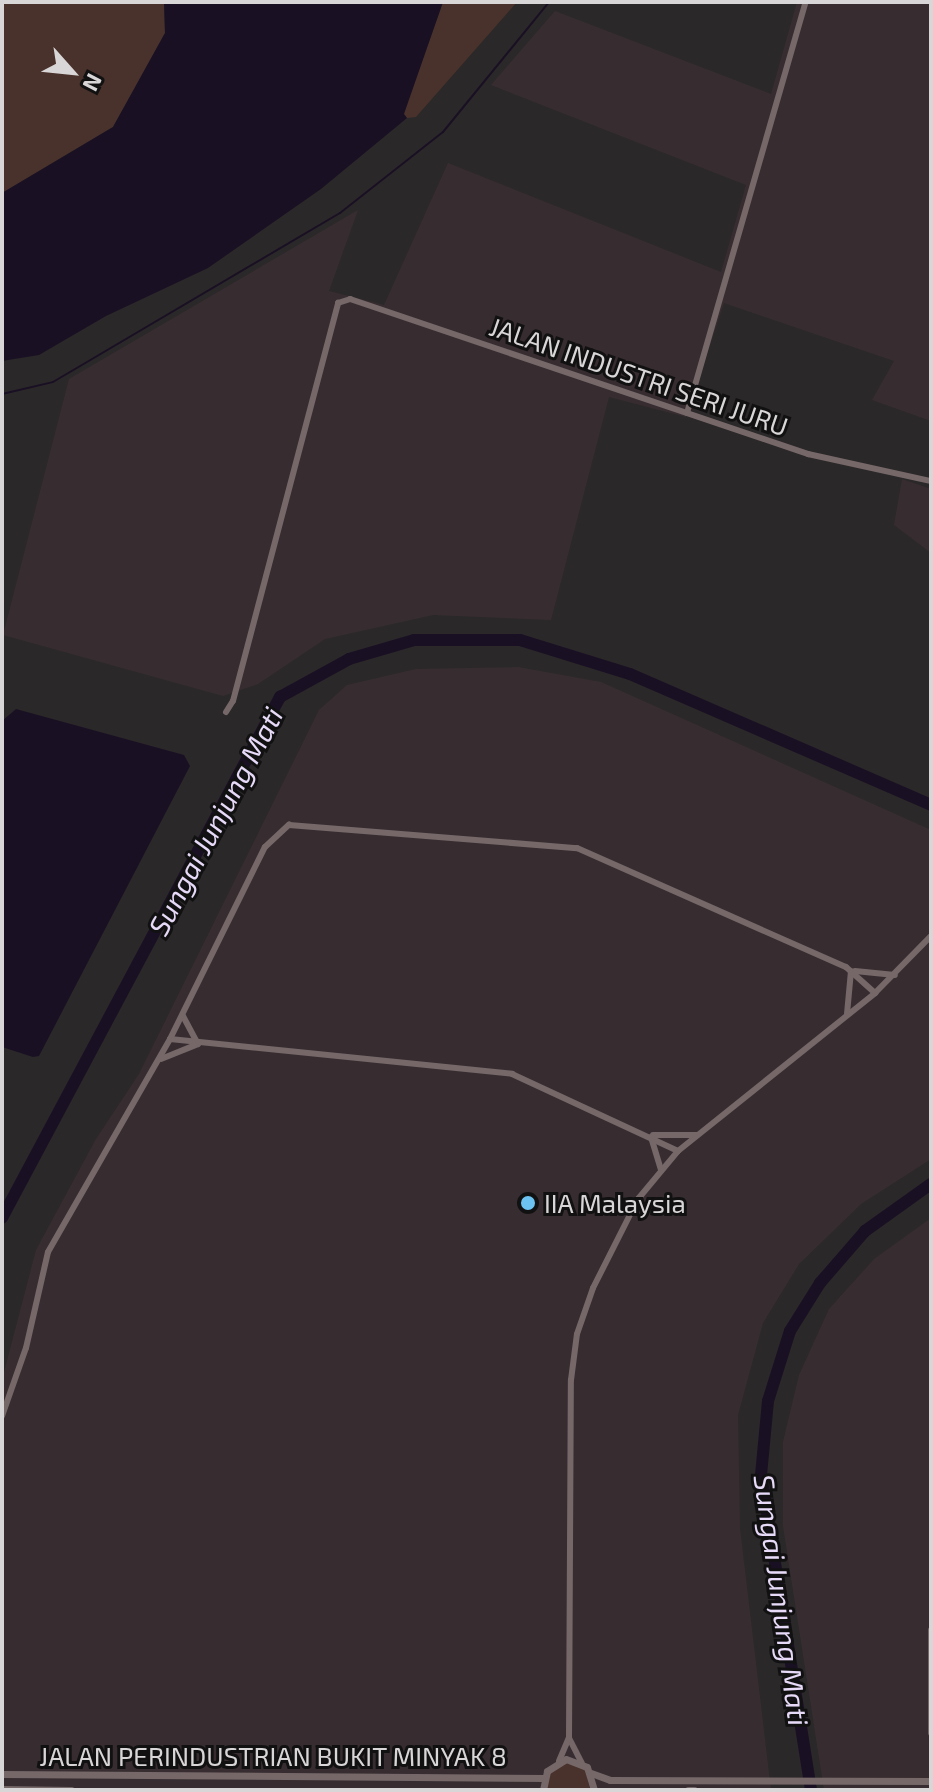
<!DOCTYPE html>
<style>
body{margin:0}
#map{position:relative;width:933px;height:1792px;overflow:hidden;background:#2b2829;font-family:"Exo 2",sans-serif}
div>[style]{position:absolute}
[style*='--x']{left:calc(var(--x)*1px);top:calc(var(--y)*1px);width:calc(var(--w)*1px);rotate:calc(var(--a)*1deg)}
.built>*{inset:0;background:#372d31}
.green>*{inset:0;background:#49322b}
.water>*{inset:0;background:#1a1024}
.stream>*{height:2px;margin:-1px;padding:0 1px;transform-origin:1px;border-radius:1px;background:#1a1024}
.river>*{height:12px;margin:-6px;padding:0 6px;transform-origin:6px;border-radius:6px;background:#1a1024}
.minor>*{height:6px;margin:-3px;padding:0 3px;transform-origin:3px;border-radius:3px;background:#766869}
.tertiary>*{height:7px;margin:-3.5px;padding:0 3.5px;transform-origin:3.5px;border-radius:3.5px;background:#766869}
.dots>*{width:22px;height:22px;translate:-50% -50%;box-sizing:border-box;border:4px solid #121112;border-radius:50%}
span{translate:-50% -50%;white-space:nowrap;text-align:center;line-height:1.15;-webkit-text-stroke:6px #121112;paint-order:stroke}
.street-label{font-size:26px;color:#d9d6d7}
.poi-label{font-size:26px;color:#d9d6d7}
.left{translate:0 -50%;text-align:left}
.water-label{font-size:28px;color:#e6daf8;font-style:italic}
.frame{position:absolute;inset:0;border:4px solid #d9d6d7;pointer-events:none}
.north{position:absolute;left:32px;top:32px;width:80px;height:80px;-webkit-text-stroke:6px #121112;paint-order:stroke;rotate:117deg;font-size:22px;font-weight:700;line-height:32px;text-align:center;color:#d9d6d7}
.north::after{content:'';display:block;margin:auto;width:28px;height:36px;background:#d9d6d7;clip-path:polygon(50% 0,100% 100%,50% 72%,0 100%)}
</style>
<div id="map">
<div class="built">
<i style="clip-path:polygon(797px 2px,931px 2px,931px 421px,872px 400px,894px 361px,724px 303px,686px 417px,609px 397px,551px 620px,433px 615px,325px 639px,258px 684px,223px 696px,3px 635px,69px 379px,358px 210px,329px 291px,384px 305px,448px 163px,721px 272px,746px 185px,491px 85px,555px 11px,771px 94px)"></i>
<i style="clip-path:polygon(902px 479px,931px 489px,931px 553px,894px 525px)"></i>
<i style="clip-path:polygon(518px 667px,601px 682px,931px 830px,931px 1159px,861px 1204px,799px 1264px,763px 1323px,738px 1415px,740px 1528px,771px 1790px,2px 1790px,2px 1380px,36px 1250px,96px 1139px,139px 1074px,319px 710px,347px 685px,416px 669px)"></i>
<i style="clip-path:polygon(931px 1218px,931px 1790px,824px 1790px,783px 1526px,783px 1442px,799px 1375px,829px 1309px,874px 1259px)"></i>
</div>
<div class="green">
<i style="clip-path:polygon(2px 2px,164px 2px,165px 33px,113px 127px,2px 193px)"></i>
<i style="clip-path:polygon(443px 2px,517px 2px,416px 117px,407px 118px,403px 114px)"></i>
<i style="clip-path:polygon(564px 1762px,585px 1769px,590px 1790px,546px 1790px,550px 1770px)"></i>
</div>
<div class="water">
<i style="clip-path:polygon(164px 2px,443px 2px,404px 114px,407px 118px,321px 189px,208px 268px,106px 316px,39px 355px,2px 361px,2px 193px,113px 127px,165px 33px)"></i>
<i style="clip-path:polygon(16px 709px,184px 755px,190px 766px,39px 1056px,33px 1057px,2px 1047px,2px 721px)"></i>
</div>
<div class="stream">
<i style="--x:2;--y:394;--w:52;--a:-13.2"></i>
<i style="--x:53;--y:382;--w:333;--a:-30.5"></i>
<i style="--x:340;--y:213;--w:131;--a:-38.2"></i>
<i style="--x:443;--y:132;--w:168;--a:-50.8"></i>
</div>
<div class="river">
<i style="--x:2;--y:1218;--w:591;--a:-61.92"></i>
<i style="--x:280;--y:697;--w:79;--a:-28.8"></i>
<i style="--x:349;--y:659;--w:68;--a:-16.3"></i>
<i style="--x:414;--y:640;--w:106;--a:0"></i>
<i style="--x:520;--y:640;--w:115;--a:17.2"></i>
<i style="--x:630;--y:674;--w:328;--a:23.5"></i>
<i style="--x:811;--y:1790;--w:319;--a:-99"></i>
<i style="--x:761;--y:1475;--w:74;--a:-84.6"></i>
<i style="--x:768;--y:1401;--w:73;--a:-72.6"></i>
<i style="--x:790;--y:1331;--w:57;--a:-58"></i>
<i style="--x:820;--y:1283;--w:69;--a:-49.1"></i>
<i style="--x:865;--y:1231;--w:81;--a:-35.5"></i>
</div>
<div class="minor">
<i style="--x:687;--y:413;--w:428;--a:-73.9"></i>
<i style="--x:226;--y:712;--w:13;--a:-58"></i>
<i style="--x:233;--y:701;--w:412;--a:-75.2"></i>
<i style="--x:338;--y:303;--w:13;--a:-18"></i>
<i style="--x:350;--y:299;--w:484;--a:18.7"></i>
<i style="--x:808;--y:454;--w:126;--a:12.4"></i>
<i style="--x:855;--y:971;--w:40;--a:5.7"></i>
<i style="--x:847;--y:1014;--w:43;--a:-84.7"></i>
<i style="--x:183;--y:1016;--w:32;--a:62"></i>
<i style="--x:170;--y:1039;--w:344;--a:5.8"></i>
<i style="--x:512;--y:1074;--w:183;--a:24.9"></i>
<i style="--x:161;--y:1059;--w:37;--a:-22"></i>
<i style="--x:653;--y:1135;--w:44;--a:0"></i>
<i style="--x:651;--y:1137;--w:34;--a:73"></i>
<i style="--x:2;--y:1416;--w:72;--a:-70.6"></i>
<i style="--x:26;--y:1348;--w:98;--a:-77.1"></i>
<i style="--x:48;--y:1252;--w:245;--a:-60.2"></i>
<i style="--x:170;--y:1039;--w:214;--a:-63.7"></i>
<i style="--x:265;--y:847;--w:33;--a:-43"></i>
<i style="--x:289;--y:825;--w:289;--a:4.6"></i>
<i style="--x:577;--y:848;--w:294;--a:23.9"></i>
<i style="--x:846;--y:967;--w:39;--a:42"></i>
<i style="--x:931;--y:1630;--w:103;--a:90"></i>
<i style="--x:569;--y:1738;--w:28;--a:63"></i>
<i style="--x:559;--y:1761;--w:25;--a:-67"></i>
<i style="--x:569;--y:1738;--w:358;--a:-89.7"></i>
<i style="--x:571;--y:1380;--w:46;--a:-82.6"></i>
<i style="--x:577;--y:1334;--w:49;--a:-70.8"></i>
<i style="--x:593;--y:1288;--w:100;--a:-63.2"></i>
<i style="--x:638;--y:1199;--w:62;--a:-50.2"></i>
<i style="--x:678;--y:1151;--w:253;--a:-38.7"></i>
<i style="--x:875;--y:993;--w:80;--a:-45.5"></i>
</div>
<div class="tertiary">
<i style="--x:591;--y:1773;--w:20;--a:20"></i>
<i style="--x:610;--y:1780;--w:321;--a:0.2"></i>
<i style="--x:2;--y:1774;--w:542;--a:0.42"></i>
<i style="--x:2;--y:1789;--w:69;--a:0.8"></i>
<i style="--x:543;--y:1790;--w:19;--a:-78"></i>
<i style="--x:547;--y:1771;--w:22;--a:-32"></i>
<i style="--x:566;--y:1759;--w:22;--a:21"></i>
<i style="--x:587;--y:1767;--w:24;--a:73"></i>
<i style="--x:688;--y:1790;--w:6;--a:0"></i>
</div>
<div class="dots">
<i style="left:528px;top:1203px;background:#6cc3f2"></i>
</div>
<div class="street-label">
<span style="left:639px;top:376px;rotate:19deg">JALAN INDUSTRI SERI JURU</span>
<span style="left:273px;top:1756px">JALAN PERINDUSTRIAN BUKIT MINYAK 8</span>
</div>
<div class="poi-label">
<span class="left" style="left:544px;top:1203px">IIA Malaysia</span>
</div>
<div class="water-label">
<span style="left:215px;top:821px;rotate:-62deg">Sungai Junjung Mati</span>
<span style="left:782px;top:1600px;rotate:82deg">Sungai Junjung Mati</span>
</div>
<div class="frame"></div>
<div class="north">N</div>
</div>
